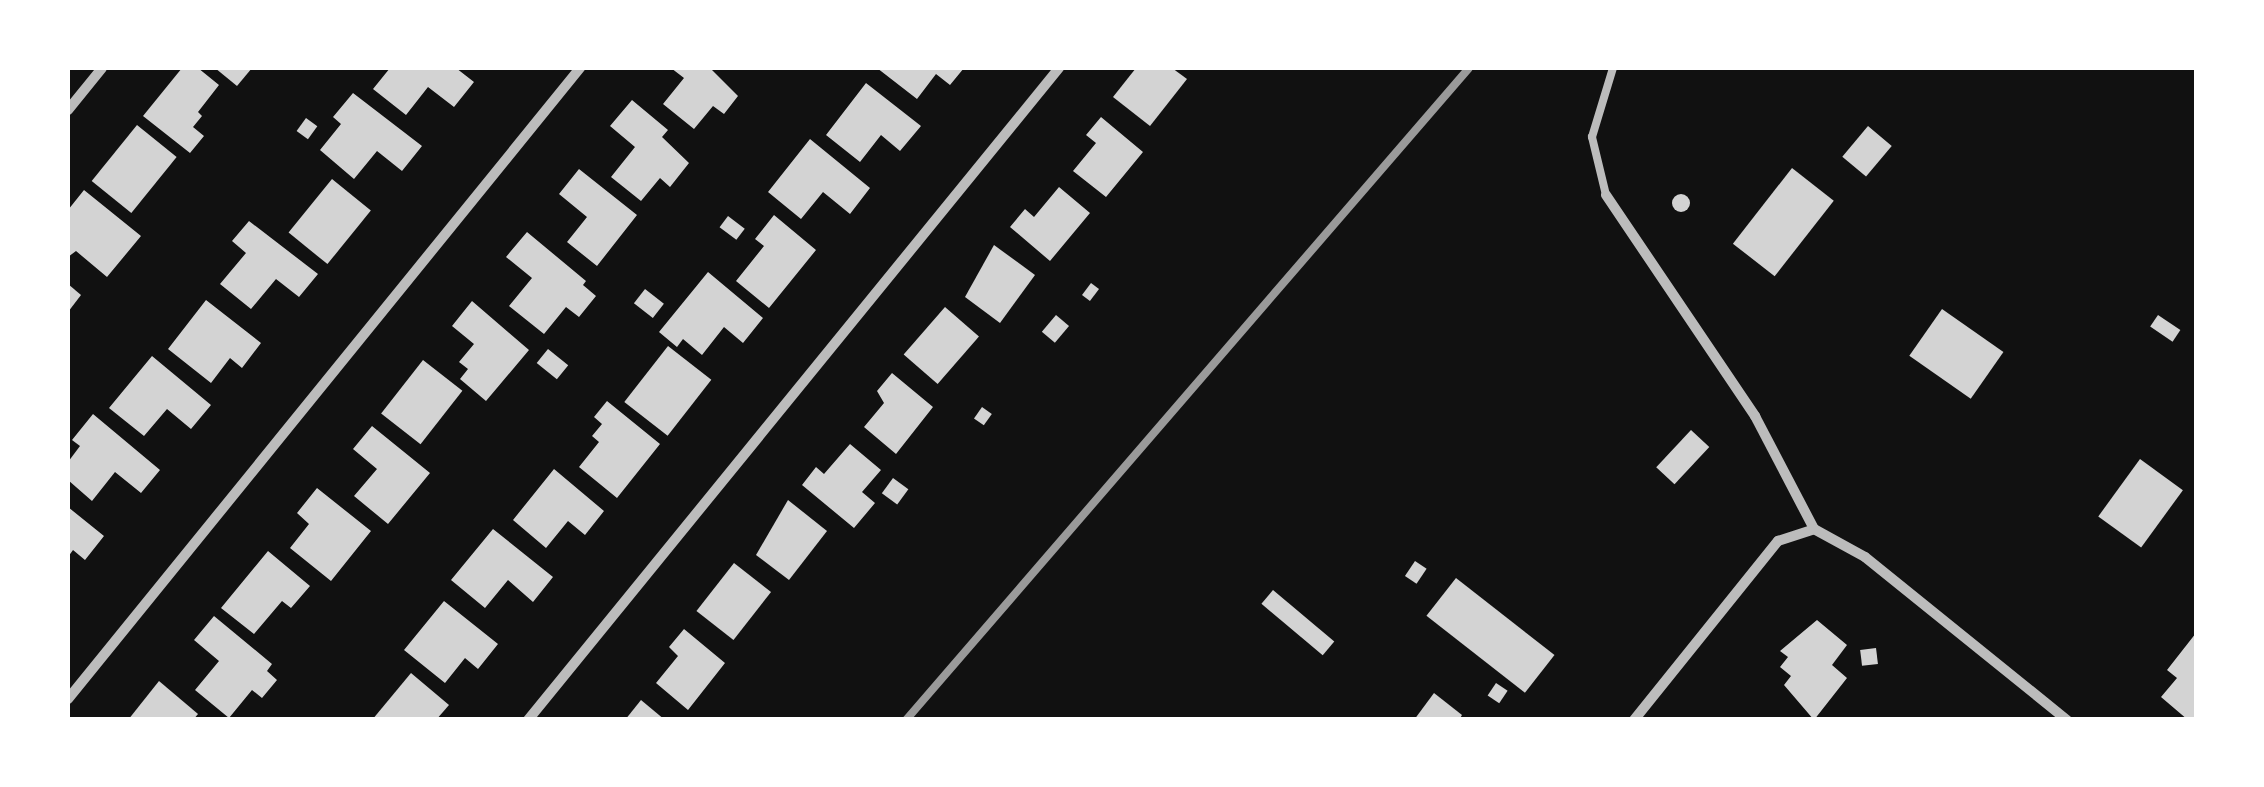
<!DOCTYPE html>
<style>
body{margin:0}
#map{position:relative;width:2264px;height:787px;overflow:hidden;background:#111;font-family:"Archivo Narrow",sans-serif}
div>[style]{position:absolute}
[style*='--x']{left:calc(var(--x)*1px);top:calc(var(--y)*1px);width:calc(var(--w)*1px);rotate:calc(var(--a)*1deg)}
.building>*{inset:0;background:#d3d3d3;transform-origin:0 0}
.round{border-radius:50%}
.service>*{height:8px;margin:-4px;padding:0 4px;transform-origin:4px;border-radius:4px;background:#bcbcbc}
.minor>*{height:10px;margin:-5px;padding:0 5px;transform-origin:5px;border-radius:5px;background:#bcbcbc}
.rail>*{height:8px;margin:-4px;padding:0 4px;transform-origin:4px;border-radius:4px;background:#9a9a9a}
span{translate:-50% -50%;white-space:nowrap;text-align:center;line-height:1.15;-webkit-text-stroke:10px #fff;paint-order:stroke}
.frame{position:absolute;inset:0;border:70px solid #fff;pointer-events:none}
</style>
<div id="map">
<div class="building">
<i style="clip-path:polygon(182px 68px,198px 68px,219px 85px,198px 112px,202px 116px,193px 127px,204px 136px,190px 153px,143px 116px)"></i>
<i style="clip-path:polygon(215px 68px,252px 68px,237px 86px)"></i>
<i style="clip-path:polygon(390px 68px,456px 68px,474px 82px,454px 107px,428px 87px,406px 115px,373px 89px)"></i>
<i style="clip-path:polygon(671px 68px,710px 68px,738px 96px,724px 114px,713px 106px,694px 129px,663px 104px,684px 78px)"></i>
<i style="clip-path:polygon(877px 68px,964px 68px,950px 85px,936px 74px,917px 99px)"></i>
<i style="clip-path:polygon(1136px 68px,1172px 68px,1187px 79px,1150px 126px,1113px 97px)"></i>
<i style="clip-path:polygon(866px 83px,921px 126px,900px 151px,881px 135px,860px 162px,826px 135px)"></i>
<i style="clip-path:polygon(353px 93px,422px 146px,402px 171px,377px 151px,354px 179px,320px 150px,341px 124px,333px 117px)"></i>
<i style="clip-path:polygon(632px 100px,668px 130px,662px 137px,689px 163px,670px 187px,660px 178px,641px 201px,611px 177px,635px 147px,610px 126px)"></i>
<i style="clip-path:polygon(1101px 117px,1143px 152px,1106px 197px,1073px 171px,1096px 143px,1086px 135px)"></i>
<i style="left:306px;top:118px;width:14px;height:16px;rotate:36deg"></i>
<i style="left:137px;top:125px;width:51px;height:72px;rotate:39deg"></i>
<i style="left:1868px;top:126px;width:31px;height:40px;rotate:40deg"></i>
<i style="clip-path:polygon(810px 139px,870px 188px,850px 214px,823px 192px,801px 219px,768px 192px)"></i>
<i style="left:1792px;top:168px;width:53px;height:96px;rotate:38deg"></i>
<i style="clip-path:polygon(579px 169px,637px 215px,597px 266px,567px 242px,587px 217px,559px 194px)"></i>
<i style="left:332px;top:179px;width:50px;height:69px;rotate:39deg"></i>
<i style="clip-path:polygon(1059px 187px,1090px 213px,1050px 261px,1010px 227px,1025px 209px,1034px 217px)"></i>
<i style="clip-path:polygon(84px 190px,141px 236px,107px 277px,76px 251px,68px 257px,68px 210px)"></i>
<i class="round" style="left:1672px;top:194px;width:18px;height:18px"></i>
<i style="clip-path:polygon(774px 215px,816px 250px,769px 308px,736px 281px,764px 246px,755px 239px)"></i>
<i style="left:728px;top:216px;width:21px;height:14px;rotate:37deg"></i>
<i style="clip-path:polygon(249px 221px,318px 274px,299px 297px,276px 279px,251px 309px,220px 284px,246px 253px,232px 241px)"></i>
<i style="clip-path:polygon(527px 232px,586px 281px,583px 285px,596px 296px,579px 317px,566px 307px,544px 334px,509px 306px,532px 278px,506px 257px)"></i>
<i style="clip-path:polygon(994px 245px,1035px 275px,1000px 323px,965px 297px)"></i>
<i style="clip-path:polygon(708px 272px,763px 318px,743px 343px,724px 327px,702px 355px,683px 339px,677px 347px,659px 332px)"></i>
<i style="left:1091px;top:283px;width:10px;height:15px;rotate:37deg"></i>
<i style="clip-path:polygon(68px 284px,81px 295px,68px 312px)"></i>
<i style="left:645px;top:289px;width:24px;height:18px;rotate:38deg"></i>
<i style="clip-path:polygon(206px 300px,261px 343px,242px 368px,230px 358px,211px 383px,168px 349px)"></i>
<i style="clip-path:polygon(472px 301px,529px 350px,486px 401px,460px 379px,468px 369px,459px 362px,474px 344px,452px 326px)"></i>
<i style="left:945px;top:307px;width:45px;height:63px;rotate:41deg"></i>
<i style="left:1942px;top:309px;width:75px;height:57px;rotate:35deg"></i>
<i style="left:1056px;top:315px;width:17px;height:22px;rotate:40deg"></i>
<i style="left:2158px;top:315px;width:27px;height:14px;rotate:34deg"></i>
<i style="left:668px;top:346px;width:55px;height:71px;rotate:38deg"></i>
<i style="left:548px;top:349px;width:26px;height:18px;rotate:39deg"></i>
<i style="clip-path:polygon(152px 356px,211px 405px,191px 429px,167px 409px,144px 436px,109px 408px)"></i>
<i style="left:423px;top:360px;width:50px;height:68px;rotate:38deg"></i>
<i style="clip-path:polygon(892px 373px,933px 407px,896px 454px,864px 427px,884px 403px,877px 391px)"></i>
<i style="clip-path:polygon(607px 401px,660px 444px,617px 498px,579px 467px,599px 442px,592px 436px,602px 424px,594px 417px)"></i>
<i style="left:982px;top:407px;width:12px;height:14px;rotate:35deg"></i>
<i style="clip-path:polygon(93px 414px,160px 470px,141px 493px,115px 472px,92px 501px,68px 480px,68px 462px,80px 446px,72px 440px)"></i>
<i style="clip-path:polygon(372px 426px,430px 473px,388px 524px,354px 496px,377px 469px,353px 449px)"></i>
<i style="left:1691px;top:430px;width:25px;height:51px;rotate:43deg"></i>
<i style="clip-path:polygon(850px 444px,881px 470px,862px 492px,875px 503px,854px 528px,802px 485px,816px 467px,824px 474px)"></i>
<i style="left:2140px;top:459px;width:53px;height:71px;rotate:36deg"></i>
<i style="clip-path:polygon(554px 469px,604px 511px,585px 535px,568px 521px,546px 548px,513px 520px)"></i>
<i style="left:893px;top:478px;width:19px;height:19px;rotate:36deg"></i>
<i style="clip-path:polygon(317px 488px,371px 531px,331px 581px,290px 548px,309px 524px,297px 513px)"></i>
<i style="clip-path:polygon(788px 500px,827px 531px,789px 580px,756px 555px)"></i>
<i style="clip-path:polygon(68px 507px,104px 536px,85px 560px,73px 550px,68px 557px)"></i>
<i style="clip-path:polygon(493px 529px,553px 577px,533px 602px,508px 580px,485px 608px,451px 580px)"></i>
<i style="clip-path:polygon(268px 551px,310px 586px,291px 608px,282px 601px,254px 634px,221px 608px)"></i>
<i style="left:1415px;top:561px;width:14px;height:18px;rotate:34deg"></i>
<i style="left:734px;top:563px;width:47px;height:61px;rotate:38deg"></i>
<i style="left:1456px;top:578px;width:125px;height:48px;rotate:38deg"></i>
<i style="left:1273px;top:590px;width:80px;height:18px;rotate:40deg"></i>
<i style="clip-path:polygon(444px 601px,498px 644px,478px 669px,465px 658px,445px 683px,404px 650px)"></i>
<i style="clip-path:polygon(214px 616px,272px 664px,267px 671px,277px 680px,262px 698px,252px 690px,229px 718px,195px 690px,219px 661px,194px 640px)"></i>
<i style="clip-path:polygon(1817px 620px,1847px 645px,1832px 665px,1847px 678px,1814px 720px,1784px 685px,1791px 676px,1780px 667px,1788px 657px,1780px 651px)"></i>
<i style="clip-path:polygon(684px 629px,725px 663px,688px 710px,656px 683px,678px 656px,669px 647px)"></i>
<i style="clip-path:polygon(2196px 633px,2196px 720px,2188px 720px,2161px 697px,2177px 678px,2167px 670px)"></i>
<i style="left:1876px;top:648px;width:16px;height:16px;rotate:83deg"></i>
<i style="clip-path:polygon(411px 673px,449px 705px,436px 720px,372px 720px)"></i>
<i style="clip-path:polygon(159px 681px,198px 714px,193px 720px,128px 720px)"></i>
<i style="left:1496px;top:683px;width:14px;height:15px;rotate:34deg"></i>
<i style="clip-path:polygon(1434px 693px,1462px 715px,1459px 720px,1414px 720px)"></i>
<i style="clip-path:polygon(641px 700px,665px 720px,625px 720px)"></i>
</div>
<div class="service">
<i style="--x:1606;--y:195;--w:60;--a:-103.6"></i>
<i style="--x:1592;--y:137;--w:72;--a:-73.1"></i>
</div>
<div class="minor">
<i style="--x:68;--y:110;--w:54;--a:-51"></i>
<i style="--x:1606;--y:195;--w:267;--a:56"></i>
<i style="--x:1755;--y:416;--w:127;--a:62.4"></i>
<i style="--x:1814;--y:529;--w:58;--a:28.8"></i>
<i style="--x:1865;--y:557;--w:260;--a:38.9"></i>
<i style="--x:68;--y:699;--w:813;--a:-50.94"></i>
<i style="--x:528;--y:720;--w:841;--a:-50.84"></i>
<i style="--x:1634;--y:720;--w:230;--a:-51.2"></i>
<i style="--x:1778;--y:541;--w:38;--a:-18"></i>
</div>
<div class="rail">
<i style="--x:906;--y:720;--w:861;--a:-49.19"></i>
</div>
<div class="frame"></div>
</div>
